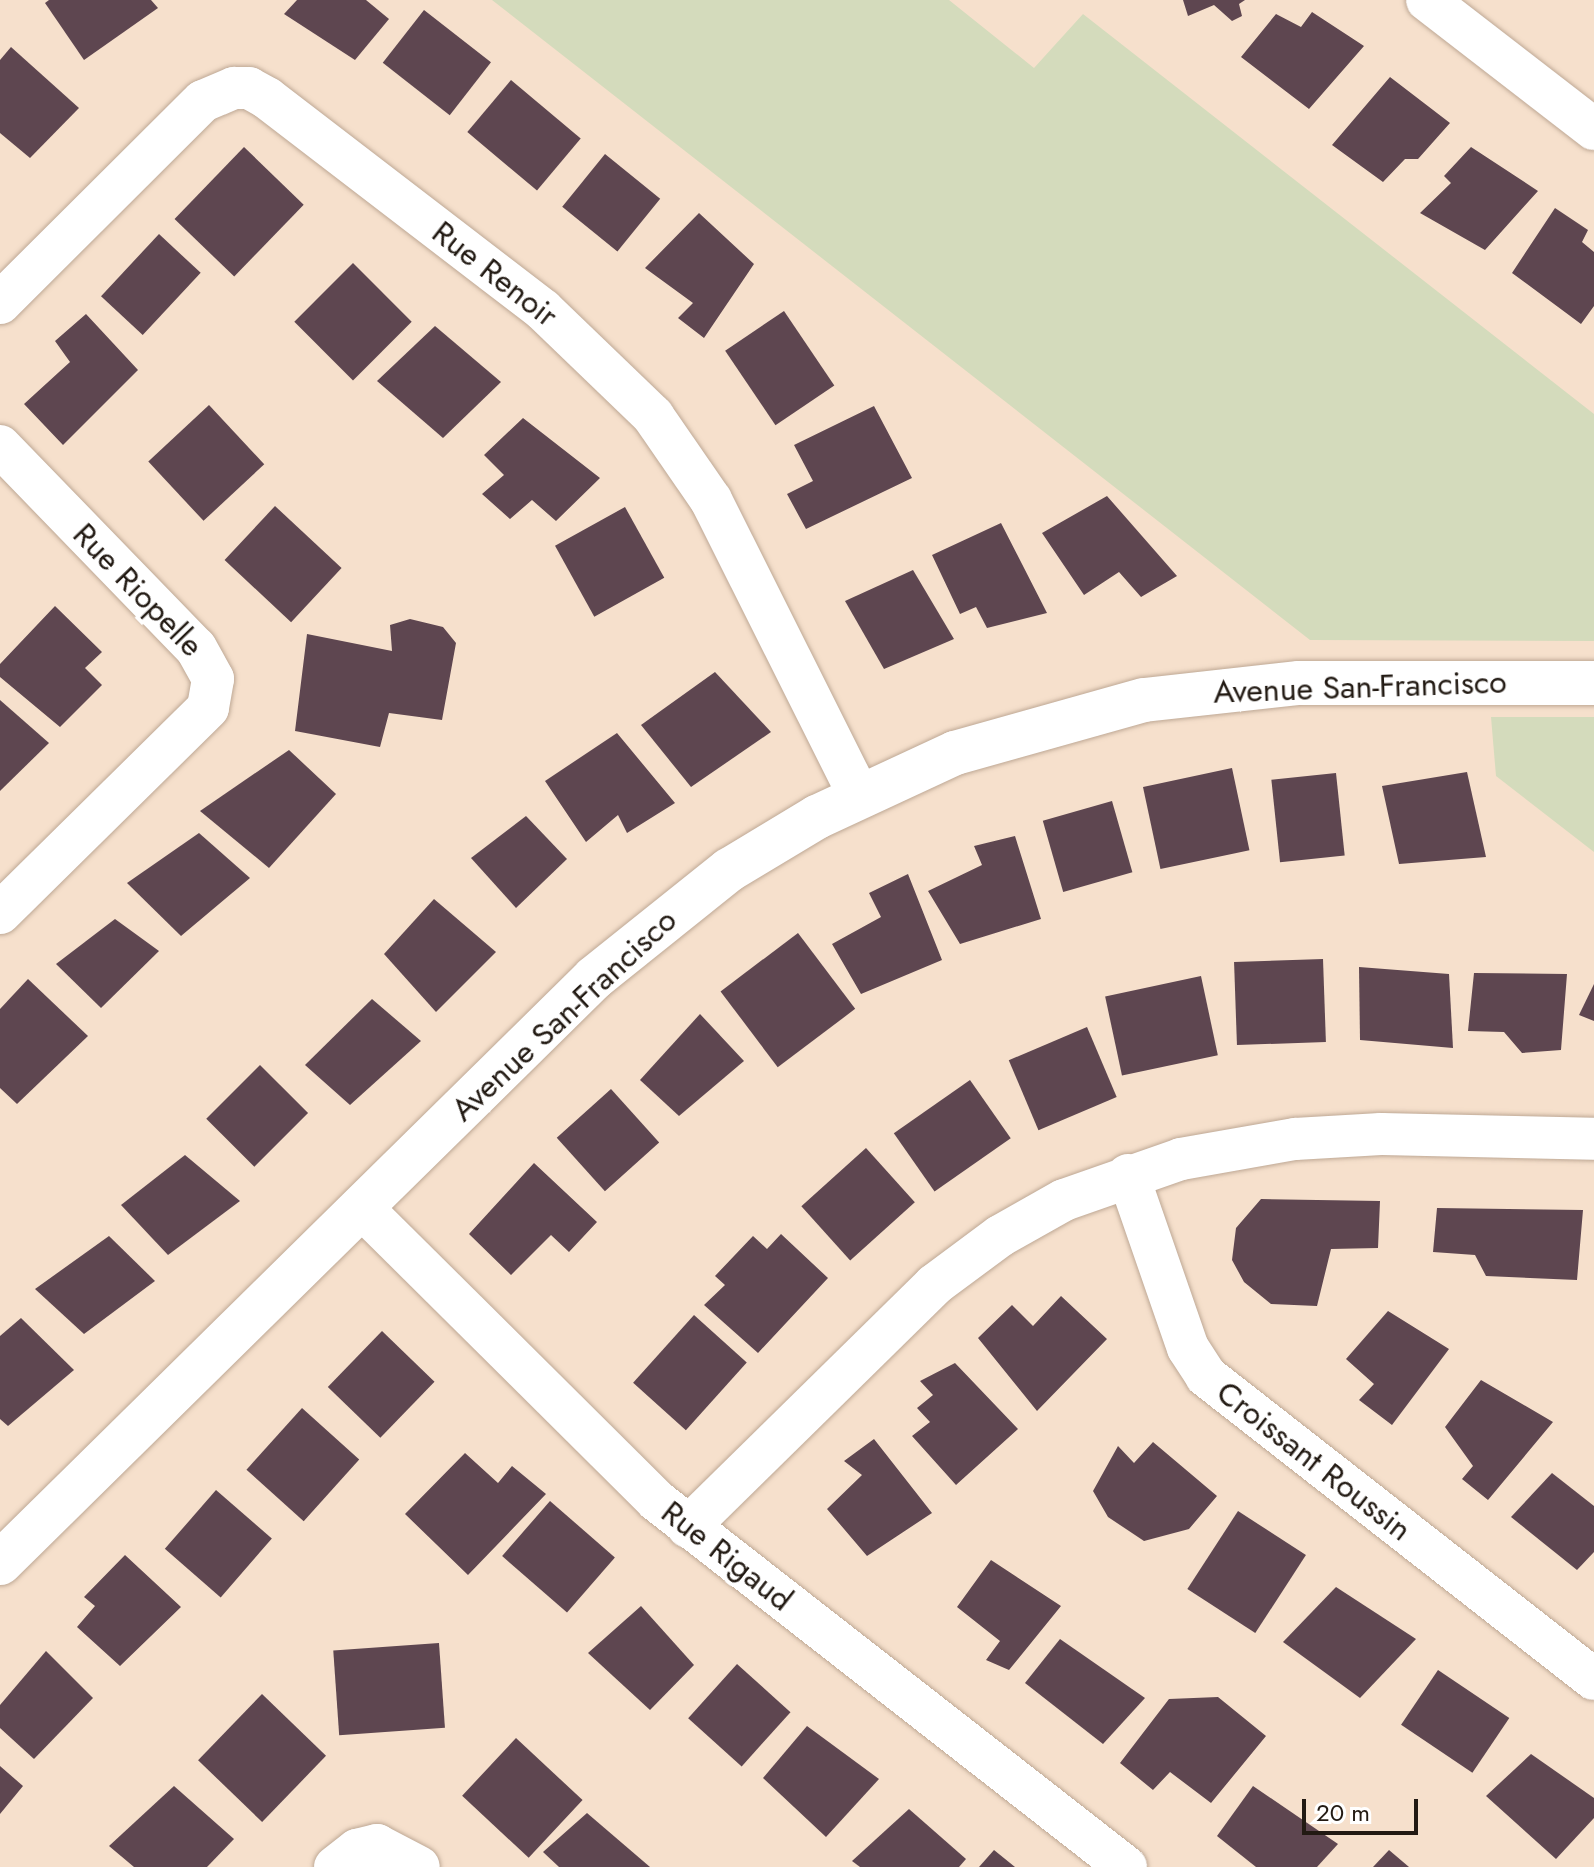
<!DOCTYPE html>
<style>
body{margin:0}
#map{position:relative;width:1594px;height:1867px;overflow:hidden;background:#f6e0cc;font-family:Jost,sans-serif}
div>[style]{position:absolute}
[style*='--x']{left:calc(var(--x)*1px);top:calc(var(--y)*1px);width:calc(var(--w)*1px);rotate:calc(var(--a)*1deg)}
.green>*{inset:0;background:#d4dbbc}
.building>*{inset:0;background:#5e4650;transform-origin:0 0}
.roads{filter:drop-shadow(0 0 2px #bea895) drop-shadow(0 0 2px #bea895)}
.minor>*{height:42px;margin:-21px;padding:0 21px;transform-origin:21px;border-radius:21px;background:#fff}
.tertiary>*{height:44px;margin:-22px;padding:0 22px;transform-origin:22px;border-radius:22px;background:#fff}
span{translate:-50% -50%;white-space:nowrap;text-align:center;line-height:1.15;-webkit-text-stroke:8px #fff;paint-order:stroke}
.street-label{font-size:32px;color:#221a13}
.scale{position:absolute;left:1302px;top:1799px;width:116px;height:36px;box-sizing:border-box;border:4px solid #221a13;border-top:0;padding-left:10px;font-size:24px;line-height:28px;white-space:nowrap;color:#221a13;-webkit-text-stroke:6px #fff;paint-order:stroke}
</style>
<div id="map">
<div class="green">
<i style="clip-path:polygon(492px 0,949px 0,1034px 68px,1083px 14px,1594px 414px,1594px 641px,1310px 640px)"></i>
<i style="clip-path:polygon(1491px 717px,1594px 717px,1594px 852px,1496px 776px)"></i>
</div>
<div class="building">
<i style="clip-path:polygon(49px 0,151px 0,158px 8px,84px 60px,45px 3px)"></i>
<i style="clip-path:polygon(297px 0,366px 0,389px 19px,355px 60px,284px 14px)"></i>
<i style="clip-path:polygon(1183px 0,1245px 0,1239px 4px,1242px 16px,1232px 21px,1214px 5px,1188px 16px)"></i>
<i style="left:424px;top:10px;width:85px;height:67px;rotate:38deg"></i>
<i style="clip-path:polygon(1312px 12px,1364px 46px,1309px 109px,1241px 57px,1276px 14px,1301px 27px)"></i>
<i style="clip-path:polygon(11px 47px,79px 108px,30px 158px,0 133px,0 60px)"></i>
<i style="clip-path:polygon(1390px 77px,1450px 123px,1418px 159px,1405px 159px,1383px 182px,1332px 145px)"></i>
<i style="left:511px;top:80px;width:91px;height:68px;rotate:40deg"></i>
<i style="left:244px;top:147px;width:83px;height:100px;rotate:44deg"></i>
<i style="clip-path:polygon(1471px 147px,1538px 191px,1485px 250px,1420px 213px,1451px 183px,1444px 176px)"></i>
<i style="left:605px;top:154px;width:71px;height:68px;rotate:39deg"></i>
<i style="clip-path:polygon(1555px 208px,1588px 230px,1582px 242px,1594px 252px,1594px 306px,1581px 324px,1512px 273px)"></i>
<i style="clip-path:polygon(699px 213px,754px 264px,704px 338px,678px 318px,693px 303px,645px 268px)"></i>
<i style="left:159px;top:234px;width:57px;height:85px;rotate:43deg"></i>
<i style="left:353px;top:263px;width:83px;height:83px;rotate:45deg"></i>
<i style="left:784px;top:311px;width:90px;height:71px;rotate:56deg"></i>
<i style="clip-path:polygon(86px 314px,138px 370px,63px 445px,24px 404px,70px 362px,55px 341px)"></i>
<i style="clip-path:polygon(435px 326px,501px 382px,443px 438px,377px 381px)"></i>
<i style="left:209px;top:405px;width:81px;height:83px;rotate:47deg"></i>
<i style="clip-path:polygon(874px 406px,912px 478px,806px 529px,787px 494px,813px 481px,794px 445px)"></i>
<i style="clip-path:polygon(523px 418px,600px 478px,556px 521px,532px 500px,510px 519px,482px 494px,504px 475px,484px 455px)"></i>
<i style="clip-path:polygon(1107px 496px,1177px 576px,1141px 597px,1119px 572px,1084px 595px,1042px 533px)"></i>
<i style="left:275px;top:506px;width:91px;height:74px;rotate:43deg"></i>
<i style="left:625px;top:507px;width:81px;height:80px;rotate:61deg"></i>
<i style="clip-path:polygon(1001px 523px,1047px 613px,987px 628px,976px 607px,960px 614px,932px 555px)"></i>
<i style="clip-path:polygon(913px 570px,954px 639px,884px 669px,845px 601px)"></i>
<i style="clip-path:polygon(55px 606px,102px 652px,85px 668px,102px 685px,60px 727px,0 677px,0 664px)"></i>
<i style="clip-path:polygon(410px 619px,443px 627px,456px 643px,442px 720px,389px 713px,380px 747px,295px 731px,307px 634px,392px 651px,390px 625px)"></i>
<i style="clip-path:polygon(715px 672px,771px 732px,691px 787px,641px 725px)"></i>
<i style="clip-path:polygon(0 700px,49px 743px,0 791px)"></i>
<i style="clip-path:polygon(617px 733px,675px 803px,627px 833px,618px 815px,586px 842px,545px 781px)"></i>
<i style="clip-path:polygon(289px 750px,336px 794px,269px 868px,200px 811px)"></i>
<i style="left:1232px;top:768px;width:84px;height:91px;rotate:78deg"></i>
<i style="clip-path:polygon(1467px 772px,1486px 857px,1399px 864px,1382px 786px)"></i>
<i style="left:1336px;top:773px;width:83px;height:65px;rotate:84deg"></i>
<i style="left:1112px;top:801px;width:74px;height:72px;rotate:74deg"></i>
<i style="clip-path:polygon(526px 816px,567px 859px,516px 908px,471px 858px)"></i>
<i style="clip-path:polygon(199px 833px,250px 878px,181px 936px,127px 883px)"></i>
<i style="clip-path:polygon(1015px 836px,1041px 919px,960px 944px,928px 891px,982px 865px,974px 846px)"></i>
<i style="clip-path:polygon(908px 874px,942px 960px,861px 994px,832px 944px,881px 917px,869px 893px)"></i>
<i style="clip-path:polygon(434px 899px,496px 952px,436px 1012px,384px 954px)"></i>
<i style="clip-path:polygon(115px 919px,159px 951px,101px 1008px,56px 964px)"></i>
<i style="left:798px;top:933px;width:95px;height:97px;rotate:53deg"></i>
<i style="left:1323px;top:959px;width:83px;height:89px;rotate:88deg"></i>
<i style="clip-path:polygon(1359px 967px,1449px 974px,1453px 1048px,1360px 1040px)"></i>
<i style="clip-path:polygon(1474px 973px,1567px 974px,1561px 1050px,1522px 1053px,1504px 1032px,1468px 1031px)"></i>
<i style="left:1201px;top:976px;width:81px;height:98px;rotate:78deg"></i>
<i style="clip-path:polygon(28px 979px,88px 1036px,17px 1104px,0 1088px,0 1009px)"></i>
<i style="clip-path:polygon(1594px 984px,1594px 1021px,1579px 1015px)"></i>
<i style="clip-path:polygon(372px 999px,421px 1041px,350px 1105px,305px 1065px)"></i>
<i style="clip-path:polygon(700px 1014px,744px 1061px,679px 1116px,640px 1080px)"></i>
<i style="left:1087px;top:1027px;width:76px;height:85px;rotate:67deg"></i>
<i style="left:260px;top:1065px;width:68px;height:76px;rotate:45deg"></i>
<i style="left:970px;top:1080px;width:71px;height:93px;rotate:55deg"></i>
<i style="left:611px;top:1089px;width:72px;height:73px;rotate:48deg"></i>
<i style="left:866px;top:1148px;width:73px;height:87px;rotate:48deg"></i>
<i style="clip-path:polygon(185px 1155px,240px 1201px,168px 1255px,121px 1205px)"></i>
<i style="clip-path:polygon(534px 1163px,597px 1222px,569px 1252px,551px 1235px,511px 1275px,469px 1234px)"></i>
<i style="clip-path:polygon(1261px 1199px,1380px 1201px,1378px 1248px,1331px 1249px,1317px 1306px,1271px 1304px,1244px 1282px,1232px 1260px,1236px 1228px)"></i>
<i style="clip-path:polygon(1437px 1208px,1583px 1210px,1577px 1280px,1486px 1276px,1475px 1255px,1433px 1252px)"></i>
<i style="clip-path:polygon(781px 1234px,828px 1278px,758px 1353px,704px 1305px,725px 1285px,715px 1276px,753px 1236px,767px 1249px)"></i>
<i style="clip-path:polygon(109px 1236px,155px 1281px,84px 1334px,35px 1289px)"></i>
<i style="clip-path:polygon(1061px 1296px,1107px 1339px,1037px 1411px,978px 1338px,1012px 1305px,1033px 1326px)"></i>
<i style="clip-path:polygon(1388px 1311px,1449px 1349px,1392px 1425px,1359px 1400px,1374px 1384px,1346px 1359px)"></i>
<i style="left:694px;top:1315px;width:71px;height:91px;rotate:42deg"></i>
<i style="clip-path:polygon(21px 1318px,74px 1370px,8px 1426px,0 1419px,0 1336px)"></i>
<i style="left:382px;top:1331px;width:73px;height:78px;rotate:44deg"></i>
<i style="clip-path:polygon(955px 1363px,1018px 1429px,956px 1485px,912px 1436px,930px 1422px,917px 1408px,933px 1395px,920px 1381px)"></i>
<i style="clip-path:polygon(1481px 1380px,1553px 1422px,1488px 1500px,1462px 1479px,1473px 1466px,1445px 1427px)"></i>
<i style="left:302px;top:1408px;width:77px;height:83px;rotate:42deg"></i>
<i style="clip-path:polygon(874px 1439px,932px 1513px,867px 1556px,827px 1509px,862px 1475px,844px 1461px)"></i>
<i style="clip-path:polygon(1153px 1442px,1217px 1496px,1189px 1529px,1144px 1541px,1108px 1517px,1093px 1491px,1118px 1446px,1134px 1463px)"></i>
<i style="clip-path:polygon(465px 1453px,498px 1483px,512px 1466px,546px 1494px,468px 1575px,405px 1514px)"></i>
<i style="clip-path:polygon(1552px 1473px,1594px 1506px,1594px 1552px,1577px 1570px,1511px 1517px)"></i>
<i style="left:216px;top:1490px;width:74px;height:78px;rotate:41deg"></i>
<i style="left:550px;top:1501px;width:86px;height:73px;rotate:41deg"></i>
<i style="left:1238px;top:1511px;width:81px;height:93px;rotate:33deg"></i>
<i style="clip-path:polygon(125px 1555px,181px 1607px,120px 1666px,77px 1627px,95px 1606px,84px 1597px)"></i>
<i style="clip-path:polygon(991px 1560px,1061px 1606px,1009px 1670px,986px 1660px,1000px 1641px,957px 1607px)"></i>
<i style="clip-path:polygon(1336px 1587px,1416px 1639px,1360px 1698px,1283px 1642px)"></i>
<i style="clip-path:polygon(641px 1606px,694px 1665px,650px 1710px,588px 1653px)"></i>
<i style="clip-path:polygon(1060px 1639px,1145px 1698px,1103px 1744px,1025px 1683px)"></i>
<i style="left:439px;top:1643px;width:85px;height:106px;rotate:86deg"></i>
<i style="clip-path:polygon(46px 1651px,93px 1698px,34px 1759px,0 1728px,0 1705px)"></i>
<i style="left:737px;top:1664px;width:72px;height:73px;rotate:42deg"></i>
<i style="left:1438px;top:1670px;width:86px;height:66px;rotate:34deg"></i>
<i style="left:262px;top:1694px;width:89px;height:92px;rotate:44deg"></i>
<i style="clip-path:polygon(1218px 1697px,1266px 1736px,1211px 1803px,1170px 1772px,1153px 1790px,1120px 1763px,1169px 1699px)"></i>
<i style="clip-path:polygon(807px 1726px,879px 1779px,826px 1837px,763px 1778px)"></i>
<i style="left:516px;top:1738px;width:91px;height:79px;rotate:43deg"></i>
<i style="clip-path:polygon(1531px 1754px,1594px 1798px,1594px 1818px,1556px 1859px,1486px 1796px)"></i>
<i style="clip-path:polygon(0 1766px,23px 1786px,0 1814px)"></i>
<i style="clip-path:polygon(174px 1786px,234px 1839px,207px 1867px,134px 1867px,109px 1846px)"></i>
<i style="clip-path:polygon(1253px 1786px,1338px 1844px,1317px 1867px,1256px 1867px,1217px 1836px)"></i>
<i style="clip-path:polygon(909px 1809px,966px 1859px,959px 1867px,860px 1867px,852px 1861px)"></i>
<i style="clip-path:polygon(587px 1813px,650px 1867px,559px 1867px,543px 1852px)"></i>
<i style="clip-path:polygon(994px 1850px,1015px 1867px,979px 1867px)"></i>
<i style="clip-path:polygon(1389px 1850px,1409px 1867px,1373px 1867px)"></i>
</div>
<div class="roads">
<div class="minor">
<i style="--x:1427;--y:0;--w:211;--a:37.7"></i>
<i style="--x:0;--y:303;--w:286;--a:-44.9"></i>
<i style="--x:203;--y:101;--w:34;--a:-23"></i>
<i style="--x:234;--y:88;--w:15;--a:0"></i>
<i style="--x:249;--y:88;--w:21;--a:29"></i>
<i style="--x:267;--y:98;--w:348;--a:37.5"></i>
<i style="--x:543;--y:310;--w:153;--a:43.9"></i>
<i style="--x:653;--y:416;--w:102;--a:55.4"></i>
<i style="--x:711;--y:500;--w:330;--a:63.4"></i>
<i style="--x:0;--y:446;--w:281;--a:45.9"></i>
<i style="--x:196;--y:648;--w:35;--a:61"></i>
<i style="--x:213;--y:679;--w:29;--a:100"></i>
<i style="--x:208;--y:708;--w:292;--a:135.4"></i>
<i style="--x:1128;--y:1175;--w:183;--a:70.9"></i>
<i style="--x:1188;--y:1348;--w:33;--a:57"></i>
<i style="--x:1206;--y:1376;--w:492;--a:38"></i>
<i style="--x:361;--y:1207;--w:417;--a:44.8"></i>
<i style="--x:657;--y:1501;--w:595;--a:37.97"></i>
<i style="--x:688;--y:1527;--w:345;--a:-44.5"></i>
<i style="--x:934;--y:1285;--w:82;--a:-36.6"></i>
<i style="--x:1000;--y:1236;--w:73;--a:-29.4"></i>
<i style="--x:1064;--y:1200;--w:124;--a:-19.3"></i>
<i style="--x:1181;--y:1159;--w:116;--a:-10"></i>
<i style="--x:1295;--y:1139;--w:86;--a:-3.3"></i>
<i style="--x:1381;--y:1134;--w:213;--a:1.3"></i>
<i style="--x:335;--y:1867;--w:28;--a:-38"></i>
<i style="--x:357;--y:1850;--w:21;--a:-14"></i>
<i style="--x:377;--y:1845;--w:47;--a:27.6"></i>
</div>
<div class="tertiary">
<i style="--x:0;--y:1563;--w:834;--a:-44.56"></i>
<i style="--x:594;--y:978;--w:173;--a:-38.7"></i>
<i style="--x:729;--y:870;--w:103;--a:-31.1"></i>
<i style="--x:817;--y:817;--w:152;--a:-24.9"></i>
<i style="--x:955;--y:753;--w:196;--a:-15.7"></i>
<i style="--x:1144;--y:700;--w:156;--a:-6.3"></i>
<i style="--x:1299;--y:683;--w:295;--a:0"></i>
</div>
</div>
<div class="street-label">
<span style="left:495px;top:274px;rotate:38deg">Rue Renoir</span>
<span style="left:138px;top:590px;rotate:46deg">Rue Riopelle</span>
<span style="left:1360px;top:687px;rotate:-2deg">Avenue San-Francisco</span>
<span style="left:564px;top:1015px;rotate:-43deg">Avenue San-Francisco</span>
<span style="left:1314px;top:1461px;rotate:38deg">Croissant Roussin</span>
<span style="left:727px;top:1556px;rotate:38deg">Rue Rigaud</span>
</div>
<div class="scale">20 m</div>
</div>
